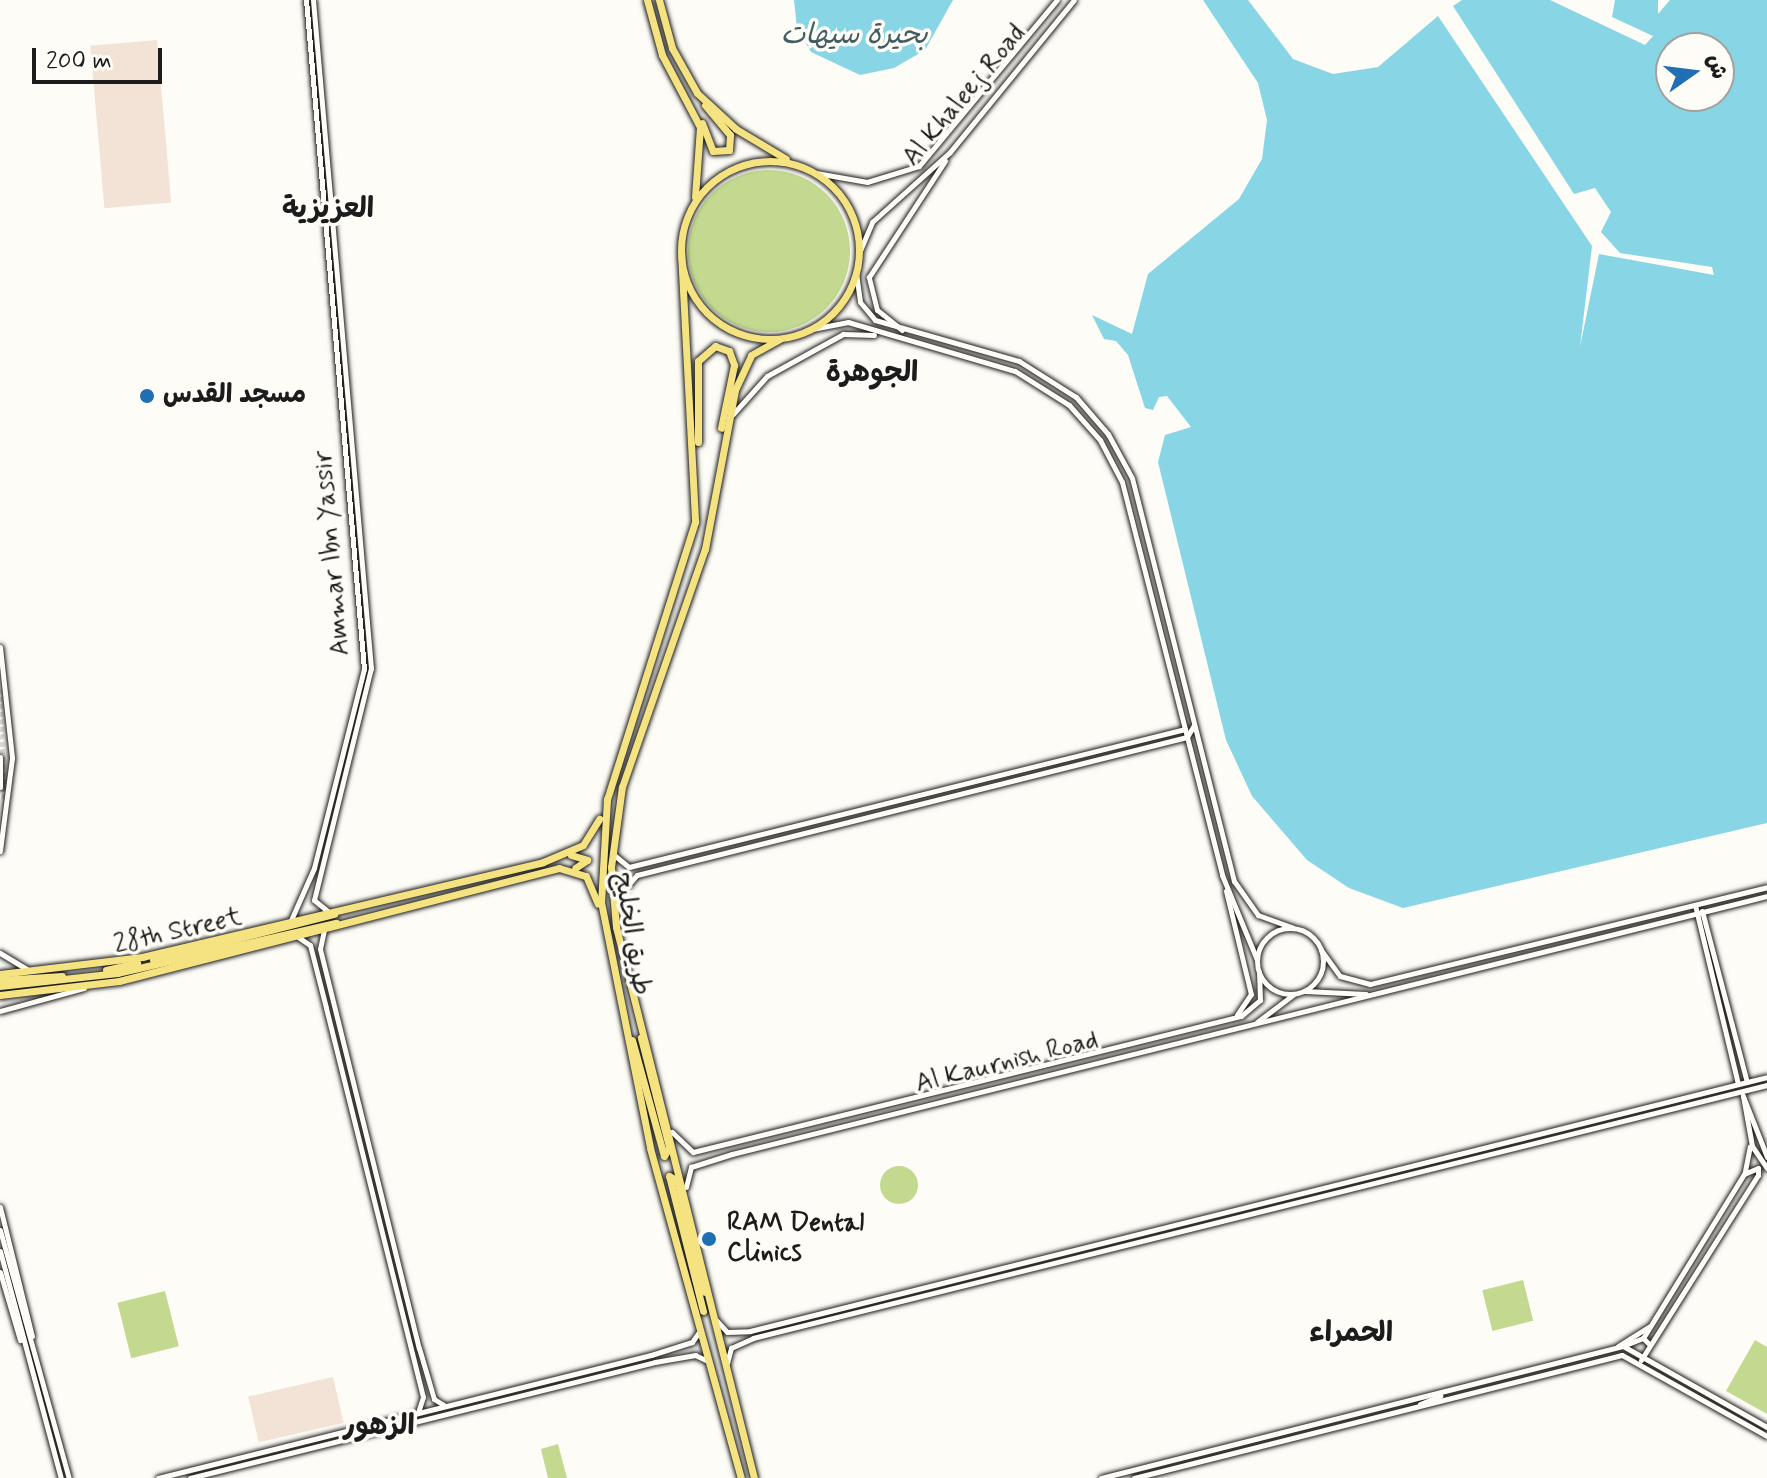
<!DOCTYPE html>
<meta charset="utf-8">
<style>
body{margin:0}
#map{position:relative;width:1767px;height:1478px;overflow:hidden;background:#fdfcf7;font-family:Mynerve,"Playpen Sans Arabic",sans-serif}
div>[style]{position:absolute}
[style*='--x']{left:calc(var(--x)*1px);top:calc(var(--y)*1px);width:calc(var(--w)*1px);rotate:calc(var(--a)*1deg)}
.built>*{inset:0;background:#f2e3d6;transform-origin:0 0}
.green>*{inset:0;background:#c3d98f;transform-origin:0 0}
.round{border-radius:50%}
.water>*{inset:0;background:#87d5e5}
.tertiary-tunnel>*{height:5px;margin-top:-2.5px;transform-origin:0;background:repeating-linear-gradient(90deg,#dbdad6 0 5px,transparent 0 7.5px)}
.roads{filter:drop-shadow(0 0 2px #1c1c1c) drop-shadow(0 0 2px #1c1c1c)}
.tertiary>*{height:5px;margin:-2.5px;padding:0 2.5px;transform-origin:2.5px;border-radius:2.5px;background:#fdfcf7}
.tertiary>.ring{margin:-2.5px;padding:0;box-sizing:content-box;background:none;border:5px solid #fdfcf7;border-radius:50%}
.primary>*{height:7px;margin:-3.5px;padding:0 3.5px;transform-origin:3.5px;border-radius:3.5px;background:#f5e382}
.primary>.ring{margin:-3.5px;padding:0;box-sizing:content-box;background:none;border:7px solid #f5e382;border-radius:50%}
.dots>*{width:22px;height:22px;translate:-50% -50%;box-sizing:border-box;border:4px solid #fdfcf7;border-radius:50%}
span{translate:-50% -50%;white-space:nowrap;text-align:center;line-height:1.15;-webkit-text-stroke:7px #fdfcf7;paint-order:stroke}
.street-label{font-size:26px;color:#1c1c1c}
.poi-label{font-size:26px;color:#1c1c1c;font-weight:700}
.left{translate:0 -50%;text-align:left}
.water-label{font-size:28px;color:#415d62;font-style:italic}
.neighbourhood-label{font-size:28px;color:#1c1c1c;font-weight:700}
.north{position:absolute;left:1655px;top:32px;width:80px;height:80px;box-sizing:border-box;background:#fdfcf7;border:2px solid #a3a29f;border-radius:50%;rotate:76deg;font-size:22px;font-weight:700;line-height:32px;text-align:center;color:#1c1c1c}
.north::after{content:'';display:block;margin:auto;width:28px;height:36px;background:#1f6fb2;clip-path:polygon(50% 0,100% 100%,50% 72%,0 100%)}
.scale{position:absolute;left:32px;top:48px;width:130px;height:36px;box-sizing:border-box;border:4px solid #1c1c1c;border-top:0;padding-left:10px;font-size:24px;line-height:28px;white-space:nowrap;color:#1c1c1c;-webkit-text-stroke:6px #fdfcf7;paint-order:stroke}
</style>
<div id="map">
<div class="built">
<i style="left:157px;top:40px;width:163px;height:67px;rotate:85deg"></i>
<i style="left:333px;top:1377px;width:47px;height:87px;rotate:77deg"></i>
</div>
<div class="green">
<i class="round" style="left:688px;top:170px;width:162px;height:162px"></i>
<i class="round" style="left:880px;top:1166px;width:38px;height:38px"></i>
<i style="left:1523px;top:1280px;width:42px;height:42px;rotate:76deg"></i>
<i style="left:165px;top:1291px;width:57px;height:49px;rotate:76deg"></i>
<i style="clip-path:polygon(1755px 1340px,1767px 1347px,1767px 1414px,1726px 1391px)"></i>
<i style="clip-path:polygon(558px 1444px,567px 1478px,548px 1478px,541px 1449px)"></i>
</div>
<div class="water">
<i style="clip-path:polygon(794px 0,953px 0,925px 50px,894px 68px,860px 75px,811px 52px,797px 28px)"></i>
<i style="clip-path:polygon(evenodd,1203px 0,1248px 0,1293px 59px,1333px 74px,1378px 67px,1438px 16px,1592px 246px,1580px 347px,1599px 254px,1714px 275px,1712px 267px,1620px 253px,1601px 232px,1611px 212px,1595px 188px,1574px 194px,1453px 6px,1462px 0,1550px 0,1645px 45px,1653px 36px,1612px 17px,1615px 0,1658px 0,1658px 14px,1670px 0,1767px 0,1767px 823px,1403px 908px,1349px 888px,1307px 860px,1252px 796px,1226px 740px,1158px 462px,1165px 435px,1191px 427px,1167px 396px,1159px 397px,1153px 410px,1145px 408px,1128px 355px,1116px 341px,1104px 339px,1092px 315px,1132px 334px,1148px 274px,1239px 199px,1262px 159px,1267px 120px,1258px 83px,1203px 0,1719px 48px,1719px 96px,1671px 96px,1671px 48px,1719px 48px)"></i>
</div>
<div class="tertiary-tunnel">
<i style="--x:0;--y:689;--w:110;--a:87.9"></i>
</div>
<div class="roads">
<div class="tertiary">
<i style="--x:313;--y:0;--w:671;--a:85.04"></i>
<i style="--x:371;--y:668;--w:239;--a:103.8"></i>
<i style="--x:314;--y:900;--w:19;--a:39"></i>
<i style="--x:816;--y:173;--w:52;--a:10"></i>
<i style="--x:867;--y:182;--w:54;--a:-17.1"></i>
<i style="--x:919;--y:166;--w:216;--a:-50.3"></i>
<i style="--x:859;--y:253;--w:34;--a:-67"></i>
<i style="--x:872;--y:222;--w:105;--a:-41.9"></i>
<i style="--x:950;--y:152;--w:196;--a:-50.8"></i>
<i style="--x:856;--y:273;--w:29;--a:82"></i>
<i style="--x:860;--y:302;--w:23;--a:50"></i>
<i style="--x:875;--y:320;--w:150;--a:15.9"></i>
<i style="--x:1019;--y:361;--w:67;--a:32.3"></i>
<i style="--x:1076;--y:397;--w:49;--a:49.1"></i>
<i style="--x:1108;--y:434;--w:50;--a:61.4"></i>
<i style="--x:1132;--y:478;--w:416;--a:75.8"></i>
<i style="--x:1234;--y:881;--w:42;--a:54.8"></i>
<i style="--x:1258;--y:915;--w:37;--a:20"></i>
<i style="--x:812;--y:329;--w:37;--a:-11"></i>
<i style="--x:848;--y:322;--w:174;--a:16.4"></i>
<i style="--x:1015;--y:371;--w:64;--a:32.2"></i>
<i style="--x:1069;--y:405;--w:47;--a:48.5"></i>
<i style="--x:1100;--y:440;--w:47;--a:62.4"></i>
<i style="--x:1122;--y:482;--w:406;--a:75.7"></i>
<i style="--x:1222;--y:875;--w:92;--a:67.6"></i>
<i style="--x:902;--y:330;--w:32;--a:-141"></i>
<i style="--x:877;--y:310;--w:34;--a:-104"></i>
<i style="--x:869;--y:277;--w:139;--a:-56.8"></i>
<i style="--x:733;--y:414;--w:51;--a:-48.2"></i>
<i style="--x:767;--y:376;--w:87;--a:-28.9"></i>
<i style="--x:843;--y:334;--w:31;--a:2"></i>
<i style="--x:0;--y:647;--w:112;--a:83.8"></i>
<i style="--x:12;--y:758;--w:94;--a:97.4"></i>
<i style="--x:0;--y:757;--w:30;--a:90"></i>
<i style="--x:614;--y:855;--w:19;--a:39"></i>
<i style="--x:629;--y:867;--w:573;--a:-13.94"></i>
<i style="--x:1226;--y:891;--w:106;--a:76.4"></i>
<i style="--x:1251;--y:994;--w:25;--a:124"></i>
<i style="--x:615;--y:900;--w:33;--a:-49"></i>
<i style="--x:637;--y:875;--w:567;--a:-14.09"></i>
<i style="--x:1187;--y:737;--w:14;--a:-60"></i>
<i style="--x:1695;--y:905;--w:184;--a:76.5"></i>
<i style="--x:1702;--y:911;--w:177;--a:75.3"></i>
<i style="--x:291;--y:920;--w:57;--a:-66.1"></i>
<i style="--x:314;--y:868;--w:205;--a:-75.9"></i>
<i style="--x:364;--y:669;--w:672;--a:-94.95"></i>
<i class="ring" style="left:1257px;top:928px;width:61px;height:61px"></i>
<i style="--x:324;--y:930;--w:19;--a:102"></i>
<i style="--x:320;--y:949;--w:411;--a:76.1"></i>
<i style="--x:419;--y:1348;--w:53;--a:73.6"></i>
<i style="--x:434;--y:1399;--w:13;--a:32"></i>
<i style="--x:298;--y:937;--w:14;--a:34"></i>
<i style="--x:310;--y:945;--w:65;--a:75.7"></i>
<i style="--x:326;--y:1008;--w:401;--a:76"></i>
<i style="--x:423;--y:1397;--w:16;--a:108"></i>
<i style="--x:1321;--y:950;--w:32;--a:54"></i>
<i style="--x:1340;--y:976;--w:31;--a:15"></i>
<i style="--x:1370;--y:984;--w:409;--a:-13.7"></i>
<i style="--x:0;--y:953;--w:33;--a:31"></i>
<i style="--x:1305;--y:991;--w:61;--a:2.8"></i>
<i style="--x:0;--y:1011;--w:87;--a:-15.3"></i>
<i style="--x:1257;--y:1022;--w:46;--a:-37.1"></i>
<i style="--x:672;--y:1132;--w:29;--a:44"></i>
<i style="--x:693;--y:1152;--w:565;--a:-13.94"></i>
<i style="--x:1241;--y:1016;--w:25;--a:-40"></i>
<i style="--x:1260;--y:1000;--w:28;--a:-92"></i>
<i style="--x:1767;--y:1157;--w:66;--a:-111.5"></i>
<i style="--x:1743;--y:1096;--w:51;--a:79.8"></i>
<i style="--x:1752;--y:1146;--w:27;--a:56"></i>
<i style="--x:1745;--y:1171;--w:25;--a:-79"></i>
<i style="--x:686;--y:1187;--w:21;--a:-76"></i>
<i style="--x:691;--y:1167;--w:43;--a:-17.6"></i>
<i style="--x:732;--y:1154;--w:1067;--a:-14"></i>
<i style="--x:0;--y:1207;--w:133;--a:76.1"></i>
<i style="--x:0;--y:1230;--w:257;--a:74.5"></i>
<i style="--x:0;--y:1251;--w:235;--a:75"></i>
<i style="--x:0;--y:1272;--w:71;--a:73.6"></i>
<i style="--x:716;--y:1320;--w:16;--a:47"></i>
<i style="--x:727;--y:1332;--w:23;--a:-2"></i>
<i style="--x:750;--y:1331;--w:1048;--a:-14.02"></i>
<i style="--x:1618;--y:1346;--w:38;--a:-32"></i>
<i style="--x:1623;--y:1346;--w:22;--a:-22"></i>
<i style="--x:1641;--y:1360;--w:219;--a:-57.7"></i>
<i style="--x:1758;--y:1175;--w:7;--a:-90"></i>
<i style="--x:1758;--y:1168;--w:15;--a:157"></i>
<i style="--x:1744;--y:1174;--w:193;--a:121.6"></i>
<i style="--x:1643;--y:1338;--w:10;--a:45"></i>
<i style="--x:727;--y:1363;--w:16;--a:-75"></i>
<i style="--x:731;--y:1348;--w:24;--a:-24"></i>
<i style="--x:753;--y:1338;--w:1045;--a:-14.01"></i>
<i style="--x:1420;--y:1404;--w:22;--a:-22"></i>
<i style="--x:158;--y:1478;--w:508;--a:-14.01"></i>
<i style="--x:651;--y:1355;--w:43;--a:-17.6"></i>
<i style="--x:692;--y:1342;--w:12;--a:-55"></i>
<i style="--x:190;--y:1478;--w:479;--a:-14"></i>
<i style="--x:655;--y:1362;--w:41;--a:-9.9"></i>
<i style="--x:695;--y:1355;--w:14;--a:25"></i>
<i style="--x:1101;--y:1478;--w:538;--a:-14.19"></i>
<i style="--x:1623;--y:1346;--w:165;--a:29.4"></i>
<i style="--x:1134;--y:1478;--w:503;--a:-14.15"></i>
<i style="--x:1622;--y:1355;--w:166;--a:29.2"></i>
</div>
<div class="primary">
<i style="--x:647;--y:0;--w:57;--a:74.7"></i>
<i style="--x:662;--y:55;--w:81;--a:62.2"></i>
<i style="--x:700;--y:127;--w:70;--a:94.1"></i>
<i style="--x:659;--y:0;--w:50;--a:74.8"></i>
<i style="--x:672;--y:48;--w:51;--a:60.9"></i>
<i style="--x:697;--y:93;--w:53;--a:42.7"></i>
<i style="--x:736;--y:129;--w:58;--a:31"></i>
<i style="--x:702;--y:123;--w:30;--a:69"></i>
<i style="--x:713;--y:151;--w:16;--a:-4"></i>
<i style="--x:729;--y:150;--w:15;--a:-86"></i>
<i style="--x:730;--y:135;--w:39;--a:-130"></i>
<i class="ring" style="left:681px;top:161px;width:171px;height:171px"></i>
<i style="--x:681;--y:252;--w:270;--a:87"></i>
<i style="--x:695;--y:522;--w:291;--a:107.6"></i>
<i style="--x:607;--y:799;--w:103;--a:93.3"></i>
<i style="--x:601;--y:902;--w:251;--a:78.7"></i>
<i style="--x:650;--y:1148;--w:342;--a:74.6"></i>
<i style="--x:698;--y:442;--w:81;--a:-90"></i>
<i style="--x:698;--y:361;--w:23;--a:-41"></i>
<i style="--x:715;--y:346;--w:15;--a:20"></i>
<i style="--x:729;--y:351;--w:15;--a:70"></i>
<i style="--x:734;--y:365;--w:64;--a:101.7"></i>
<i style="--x:571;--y:855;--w:17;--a:17"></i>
<i style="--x:587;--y:860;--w:14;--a:146"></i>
<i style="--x:153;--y:960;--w:187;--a:-14.3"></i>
<i style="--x:106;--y:970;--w:32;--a:-13"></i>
<i style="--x:0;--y:974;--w:143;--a:-6.8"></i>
<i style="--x:142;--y:957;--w:412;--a:-13.3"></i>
<i style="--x:543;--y:862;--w:43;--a:-23"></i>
<i style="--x:583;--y:845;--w:31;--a:-58"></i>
<i style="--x:0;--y:980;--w:62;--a:-3.7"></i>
<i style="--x:0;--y:986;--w:118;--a:-6.3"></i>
<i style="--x:117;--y:973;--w:225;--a:-12.9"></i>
<i style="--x:0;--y:995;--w:120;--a:-6.7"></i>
<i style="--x:119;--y:981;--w:454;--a:-14.4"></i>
<i style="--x:559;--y:868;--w:28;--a:17"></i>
<i style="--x:586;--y:876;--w:30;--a:67"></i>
<i style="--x:632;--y:1040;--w:120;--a:74.6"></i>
<i style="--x:664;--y:1156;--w:10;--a:-61"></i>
<i style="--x:669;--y:1147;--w:113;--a:-104.4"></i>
<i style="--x:703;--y:1311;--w:139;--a:-104.1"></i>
<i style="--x:669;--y:1176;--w:9;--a:27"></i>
<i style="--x:677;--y:1180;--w:115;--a:76.4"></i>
<i style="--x:754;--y:1478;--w:568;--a:-104.06"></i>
<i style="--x:616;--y:927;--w:60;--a:-94.8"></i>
<i style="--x:611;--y:867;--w:81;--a:-82.2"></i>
<i style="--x:622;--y:787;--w:252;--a:-70.8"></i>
<i style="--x:705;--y:549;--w:162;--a:-79.3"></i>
<i style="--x:735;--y:390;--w:38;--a:-65"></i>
<i style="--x:751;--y:355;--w:33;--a:-29"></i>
</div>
</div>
<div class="dots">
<i style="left:147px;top:396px;background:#1f6fb2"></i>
<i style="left:709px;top:1239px;background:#1f6fb2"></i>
</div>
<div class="street-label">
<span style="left:965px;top:96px;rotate:-50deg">Al Khaleej Road</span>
<span style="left:333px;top:553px;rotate:-95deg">Ammar Ibn Yassir</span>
<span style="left:178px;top:932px;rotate:-13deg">28th Street</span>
<span style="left:631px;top:934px;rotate:81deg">طريق الخليج</span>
<span style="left:1007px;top:1063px;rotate:-14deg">Al Kaurnish Road</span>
</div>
<div class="poi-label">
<span class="left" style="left:163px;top:396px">مسجد القدس</span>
<span class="left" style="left:727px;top:1239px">RAM Dental<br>Clinics</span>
</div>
<div class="water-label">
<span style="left:854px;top:36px">بحيرة سيهات</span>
</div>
<div class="neighbourhood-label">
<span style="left:328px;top:210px">العزيزية</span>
<span style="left:872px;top:374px">الجوهرة</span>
<span style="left:1351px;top:1334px">الحمراء</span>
<span style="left:379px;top:1427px">الزهور</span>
</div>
<div class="north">ش</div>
<div class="scale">200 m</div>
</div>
